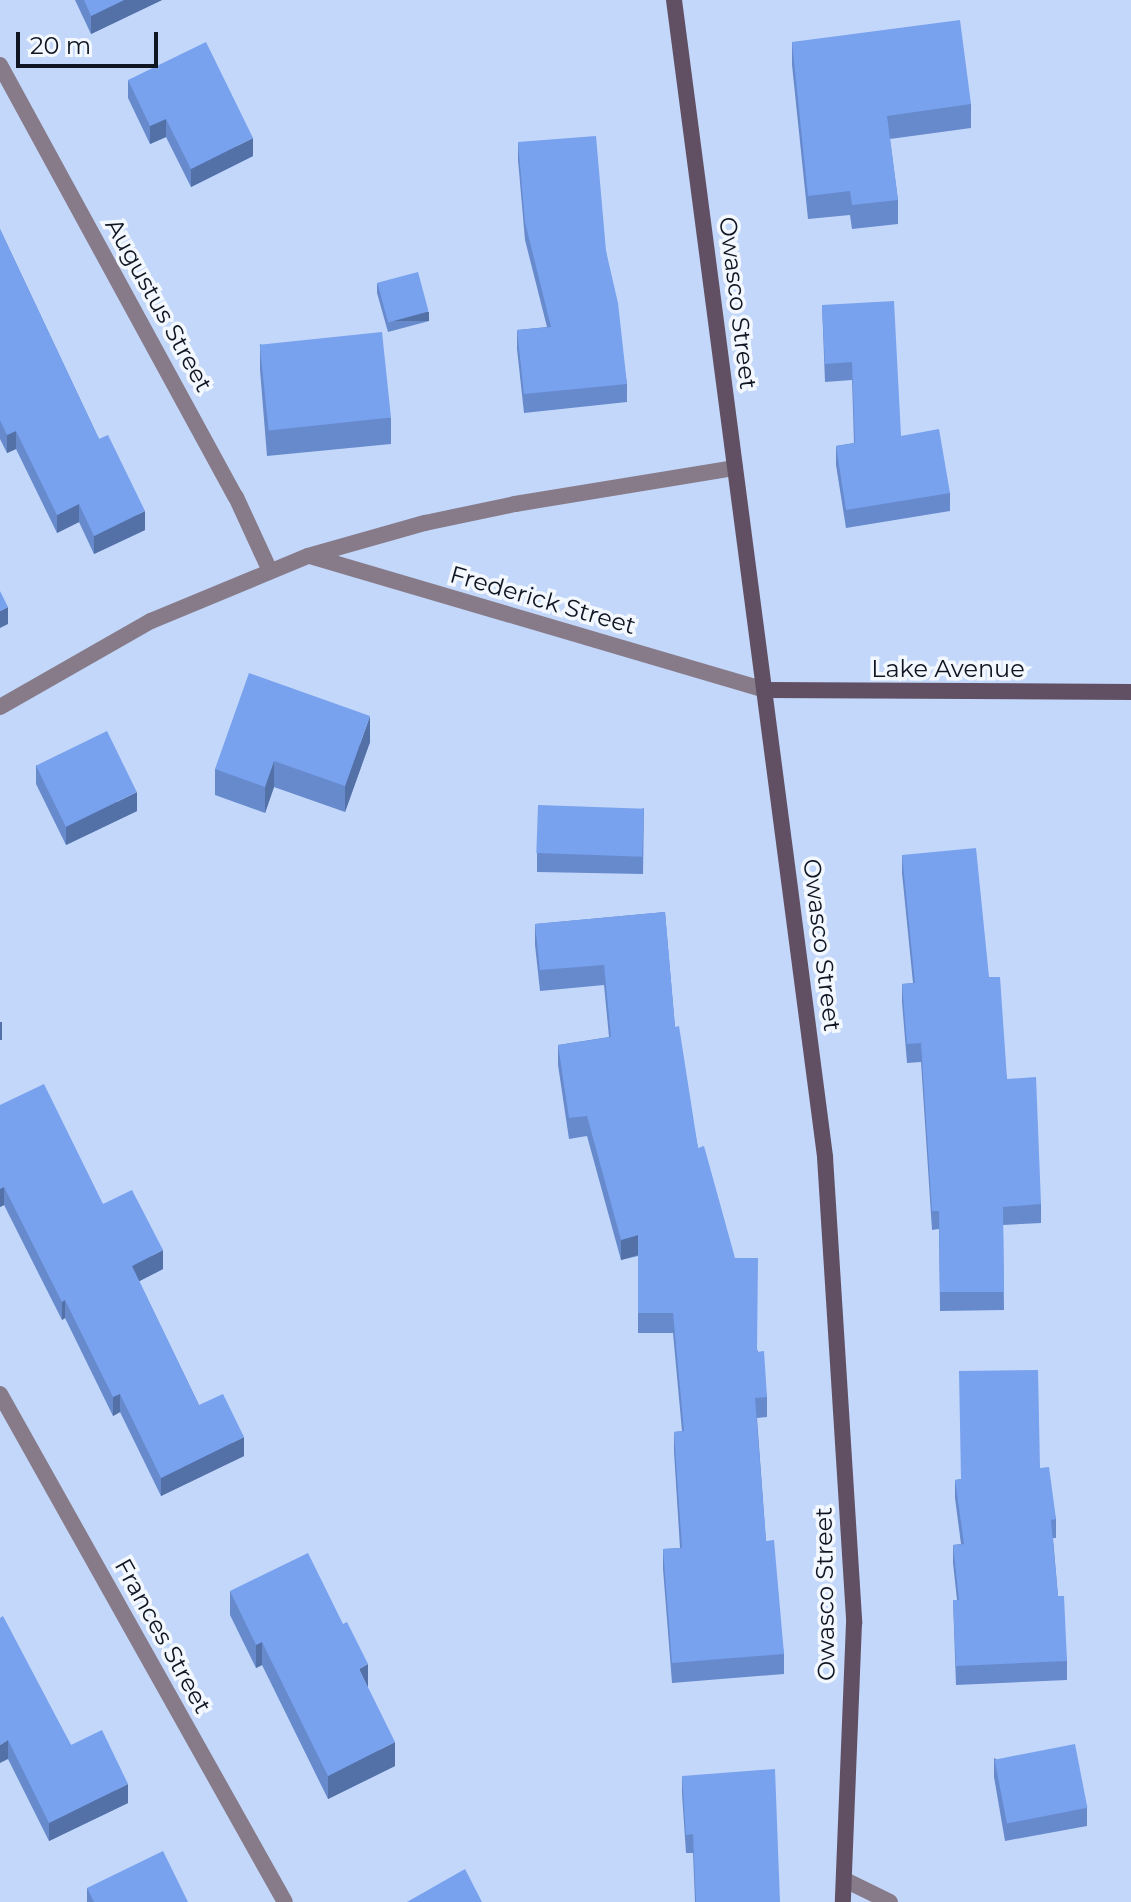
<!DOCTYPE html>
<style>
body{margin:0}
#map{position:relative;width:1131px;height:1902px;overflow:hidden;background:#c3d7fb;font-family:Montserrat,sans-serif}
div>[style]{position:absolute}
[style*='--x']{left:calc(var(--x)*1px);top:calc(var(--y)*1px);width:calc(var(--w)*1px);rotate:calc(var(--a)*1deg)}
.street>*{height:16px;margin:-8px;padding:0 8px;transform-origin:8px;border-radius:8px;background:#877b89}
.secondary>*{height:16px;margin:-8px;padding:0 8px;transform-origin:8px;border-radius:8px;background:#615063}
.wall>*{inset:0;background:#678acd}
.shaded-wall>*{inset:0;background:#5471a7;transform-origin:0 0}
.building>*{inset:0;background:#78a1ee;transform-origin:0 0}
span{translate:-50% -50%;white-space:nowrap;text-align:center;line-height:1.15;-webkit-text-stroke:7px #f3f8ff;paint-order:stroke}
.street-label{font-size:24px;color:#0f1622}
.scale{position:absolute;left:16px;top:32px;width:142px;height:36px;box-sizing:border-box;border:4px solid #0f1622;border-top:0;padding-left:10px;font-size:24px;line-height:28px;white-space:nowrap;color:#0f1622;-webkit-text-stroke:6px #f3f8ff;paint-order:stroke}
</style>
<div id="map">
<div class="street">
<i style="--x:0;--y:65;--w:492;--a:61.4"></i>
<i style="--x:236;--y:497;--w:81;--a:65.3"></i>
<i style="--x:310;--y:556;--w:474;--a:16.4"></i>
<i style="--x:0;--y:707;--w:174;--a:-29.7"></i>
<i style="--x:151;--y:621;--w:170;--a:-22.5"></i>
<i style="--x:308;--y:556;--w:122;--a:-15.8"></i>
<i style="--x:425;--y:523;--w:92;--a:-11.9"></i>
<i style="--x:515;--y:504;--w:223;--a:-9.3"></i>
<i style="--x:0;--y:1394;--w:582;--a:60.71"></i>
<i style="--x:845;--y:1880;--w:50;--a:26.1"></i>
</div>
<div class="secondary">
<i style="--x:674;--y:0;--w:1167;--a:82.56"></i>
<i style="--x:825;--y:1157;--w:467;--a:86.4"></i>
<i style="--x:854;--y:1623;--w:279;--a:92.3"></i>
<i style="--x:765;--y:690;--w:366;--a:0.3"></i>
</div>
<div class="wall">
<i style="clip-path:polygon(75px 0,162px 0,91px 34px)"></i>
<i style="clip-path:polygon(792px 42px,971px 104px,971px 128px,890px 139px,898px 200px,898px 224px,852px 229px,850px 215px,808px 219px,792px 65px)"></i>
<i style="clip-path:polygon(128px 80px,253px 156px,191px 187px,166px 137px,150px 144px,128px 98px)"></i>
<i style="clip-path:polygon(518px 142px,606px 251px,627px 384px,627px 402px,524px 413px,517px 349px,517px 330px,547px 327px,525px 240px,518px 160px)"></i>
<i style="clip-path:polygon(0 229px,99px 439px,145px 530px,94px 554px,79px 522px,57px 533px,16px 449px,7px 453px,0 439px)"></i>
<i style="clip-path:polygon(377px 283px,429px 321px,388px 332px,377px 293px)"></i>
<i style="clip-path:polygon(822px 305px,901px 436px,950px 493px,950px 511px,846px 528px,836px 465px,836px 446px,854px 443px,852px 380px,825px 382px)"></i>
<i style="clip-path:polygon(260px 344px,391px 418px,391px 444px,267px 456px,260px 370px)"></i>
<i style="clip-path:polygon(370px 742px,345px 812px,274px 787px,265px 813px,215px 795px,215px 769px)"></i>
<i style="clip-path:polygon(36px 765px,137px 811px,66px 845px,36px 784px)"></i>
<i style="clip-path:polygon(644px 808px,643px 874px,537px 872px,537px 853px)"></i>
<i style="clip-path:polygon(902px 855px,989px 977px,1007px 1079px,1041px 1204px,1041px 1223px,1003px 1225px,1004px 1310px,940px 1311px,939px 1229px,932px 1230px,921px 1062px,907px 1063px,902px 1002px,902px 984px,913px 983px,902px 873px)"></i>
<i style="clip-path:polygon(665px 912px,675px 1027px,698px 1148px,758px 1352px,767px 1397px,767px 1417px,757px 1418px,766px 1541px,784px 1654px,784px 1674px,672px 1683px,663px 1569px,663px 1549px,680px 1548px,674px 1452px,674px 1432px,682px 1431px,673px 1333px,638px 1333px,638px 1256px,621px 1260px,587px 1136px,569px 1139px,558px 1065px,558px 1045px,609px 1037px,604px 985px,540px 991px,535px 945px,535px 924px)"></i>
<i style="clip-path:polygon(0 1105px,103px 1204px,163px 1269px,139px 1281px,199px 1405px,244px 1456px,161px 1496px,120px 1412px,113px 1416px,65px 1318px,62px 1320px,4px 1205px,0 1207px)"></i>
<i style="clip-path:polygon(1040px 1468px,1056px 1519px,1056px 1538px,1053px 1538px,1058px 1596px,1067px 1661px,1067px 1680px,956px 1685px,953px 1600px,957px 1600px,953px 1563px,953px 1545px,961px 1544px,955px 1498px,955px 1480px)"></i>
<i style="clip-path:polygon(230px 1591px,395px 1766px,328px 1799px,262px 1665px,256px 1668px,230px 1615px)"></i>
<i style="clip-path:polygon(0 1618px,71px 1745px,128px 1803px,49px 1841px,8px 1759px)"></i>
<i style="clip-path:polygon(994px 1758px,1087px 1808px,1087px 1826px,1005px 1841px,994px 1777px)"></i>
<i style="clip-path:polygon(682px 1776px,780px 1902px,695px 1902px,693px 1853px,686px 1853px,682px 1794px)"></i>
<i style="clip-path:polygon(87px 1888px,188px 1902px,87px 1902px)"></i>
</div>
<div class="shaded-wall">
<i style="clip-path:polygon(124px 0,162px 0,91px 34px,91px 16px)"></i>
<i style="clip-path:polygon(166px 119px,166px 137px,150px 144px,150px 126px)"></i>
<i style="clip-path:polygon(253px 138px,253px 156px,191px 187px,191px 169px)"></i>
<i style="left:429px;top:312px;width:9px;height:42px;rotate:90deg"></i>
<i style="clip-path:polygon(16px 431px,16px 449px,7px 453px,7px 435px)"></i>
<i style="clip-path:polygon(79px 504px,79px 522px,57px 533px,57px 515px)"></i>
<i style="clip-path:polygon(145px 511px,145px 530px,94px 554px,94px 536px)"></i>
<i style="clip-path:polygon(8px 607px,8px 624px,0 628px,0 611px)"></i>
<i style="clip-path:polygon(370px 716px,370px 742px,345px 812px,345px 786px)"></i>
<i style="clip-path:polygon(274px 761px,274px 787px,265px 813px,265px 787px)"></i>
<i style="clip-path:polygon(137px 792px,137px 811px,66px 845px,66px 827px)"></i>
<i style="left:2px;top:1022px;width:18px;height:2px;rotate:90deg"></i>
<i style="clip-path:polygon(4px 1187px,4px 1205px,0 1207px,0 1189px)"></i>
<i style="clip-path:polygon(638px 1235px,638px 1255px,621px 1260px,621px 1240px)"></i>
<i style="clip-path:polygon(163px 1250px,163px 1269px,132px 1285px,132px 1266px)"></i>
<i style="clip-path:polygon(65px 1300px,65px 1318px,62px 1320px,62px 1302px)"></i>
<i style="clip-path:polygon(120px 1394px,120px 1412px,113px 1416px,113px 1397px)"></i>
<i style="clip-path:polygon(244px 1437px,244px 1456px,161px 1496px,161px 1478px)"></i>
<i style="clip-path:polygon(262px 1642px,262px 1665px,256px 1668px,256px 1645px)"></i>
<i style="clip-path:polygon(368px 1664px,368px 1688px,359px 1669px)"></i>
<i style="clip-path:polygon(8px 1740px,8px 1759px,0 1763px,0 1745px)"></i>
<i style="clip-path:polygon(395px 1742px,395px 1766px,328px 1799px,328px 1776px)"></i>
<i style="clip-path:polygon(128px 1784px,128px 1803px,49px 1841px,49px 1823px)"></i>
</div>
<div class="building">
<i style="clip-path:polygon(84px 0,124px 0,91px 16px)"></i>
<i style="clip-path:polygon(960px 20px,971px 104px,887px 116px,898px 200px,852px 205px,850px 191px,808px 196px,792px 42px)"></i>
<i style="clip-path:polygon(206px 42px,253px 138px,191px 169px,166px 119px,150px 126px,128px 80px)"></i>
<i style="clip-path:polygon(596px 136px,606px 251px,618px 303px,627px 384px,524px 394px,517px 330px,551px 327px,525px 222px,518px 142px)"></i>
<i style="clip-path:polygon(0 229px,99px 439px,108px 435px,145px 511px,94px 536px,79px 504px,57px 515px,16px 431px,7px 435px,0 420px)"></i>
<i style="left:418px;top:272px;width:41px;height:42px;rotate:75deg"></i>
<i style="clip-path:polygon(894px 301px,901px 436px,939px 429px,950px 493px,846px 510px,836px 446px,855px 443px,852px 362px,825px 364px,822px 305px)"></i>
<i style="left:382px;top:332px;width:86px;height:123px;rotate:84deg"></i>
<i style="clip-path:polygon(0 591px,8px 607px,0 611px)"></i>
<i style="clip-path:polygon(249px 673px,370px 716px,345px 786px,274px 761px,265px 787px,215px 769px)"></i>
<i style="left:107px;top:731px;width:68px;height:79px;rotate:64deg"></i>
<i style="left:538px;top:805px;width:106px;height:48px;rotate:2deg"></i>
<i style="clip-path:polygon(976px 848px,989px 977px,1000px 977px,1007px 1079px,1036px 1077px,1041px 1204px,1003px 1207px,1004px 1292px,940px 1292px,939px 1211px,932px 1211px,921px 1043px,907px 1044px,902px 984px,915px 983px,902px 855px)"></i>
<i style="clip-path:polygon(665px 912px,675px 1027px,679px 1026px,698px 1148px,704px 1146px,735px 1258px,758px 1258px,757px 1352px,764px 1351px,767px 1397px,755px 1398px,766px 1541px,774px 1540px,784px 1654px,672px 1663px,663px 1549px,682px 1548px,674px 1432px,684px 1431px,673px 1313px,638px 1313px,638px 1235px,621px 1240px,587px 1116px,569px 1118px,558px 1045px,611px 1037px,604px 965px,540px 970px,535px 924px)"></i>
<i style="clip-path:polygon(44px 1084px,103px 1204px,132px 1190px,163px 1250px,132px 1266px,199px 1405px,223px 1394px,244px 1437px,161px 1478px,120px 1394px,113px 1397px,65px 1300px,62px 1302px,4px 1187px,0 1189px,0 1105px)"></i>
<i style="clip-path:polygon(1038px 1370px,1040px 1468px,1049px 1467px,1056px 1519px,1051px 1520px,1058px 1596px,1064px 1596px,1067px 1661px,956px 1666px,953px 1600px,959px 1600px,953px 1545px,964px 1544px,955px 1480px,961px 1479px,959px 1371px)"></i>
<i style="clip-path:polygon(308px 1553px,343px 1624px,347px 1622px,368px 1664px,359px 1669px,395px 1742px,328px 1776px,262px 1642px,256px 1645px,230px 1591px)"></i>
<i style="clip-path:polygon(3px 1616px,71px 1745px,102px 1730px,128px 1784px,49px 1823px,8px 1740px,0 1745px,0 1618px)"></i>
<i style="left:1075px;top:1744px;width:65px;height:82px;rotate:79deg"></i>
<i style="clip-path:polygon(775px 1769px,780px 1902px,696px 1902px,693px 1834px,686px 1835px,682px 1776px)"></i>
<i style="clip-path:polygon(163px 1851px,188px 1902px,94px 1902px,87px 1888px)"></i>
<i style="clip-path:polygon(465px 1869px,482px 1902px,407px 1902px)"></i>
</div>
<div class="street-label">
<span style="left:738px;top:303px;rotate:83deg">Owasco Street</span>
<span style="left:159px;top:305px;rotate:61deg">Augustus Street</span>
<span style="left:543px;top:600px;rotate:16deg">Frederick Street</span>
<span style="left:948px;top:669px">Lake Avenue</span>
<span style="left:822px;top:945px;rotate:83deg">Owasco Street</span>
<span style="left:825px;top:1594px;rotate:-91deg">Owasco Street</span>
<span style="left:163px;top:1636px;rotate:61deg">Frances Street</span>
</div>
<div class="scale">20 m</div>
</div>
